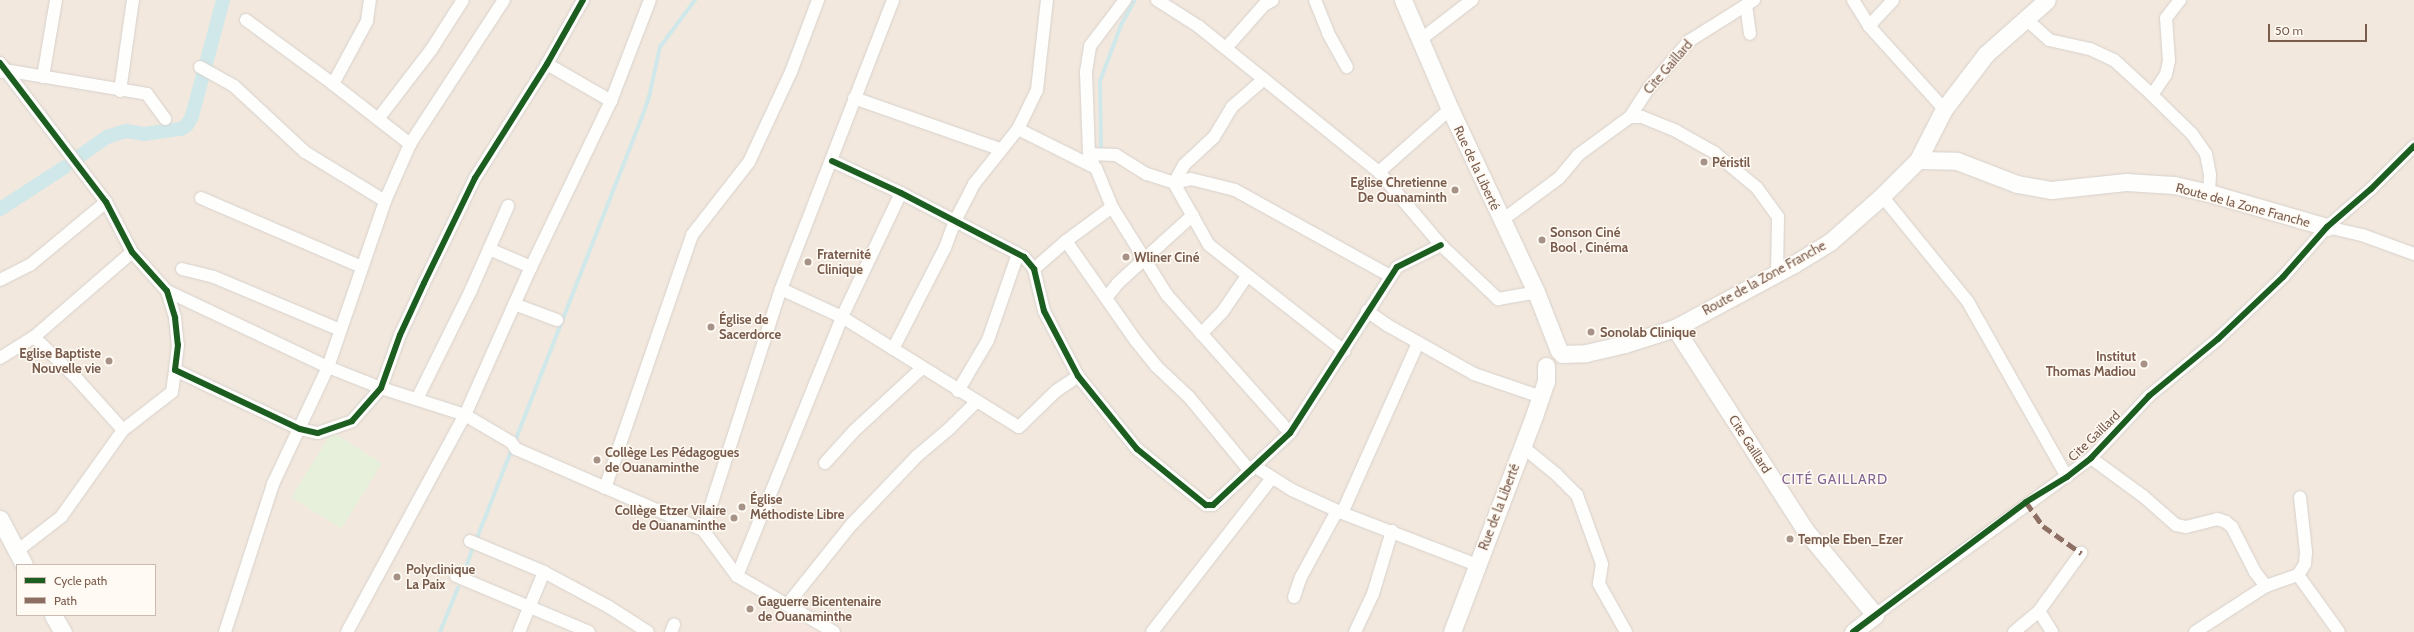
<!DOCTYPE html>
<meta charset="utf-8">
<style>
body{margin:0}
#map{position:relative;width:2414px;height:632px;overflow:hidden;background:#f9f5f0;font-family:Cabin,sans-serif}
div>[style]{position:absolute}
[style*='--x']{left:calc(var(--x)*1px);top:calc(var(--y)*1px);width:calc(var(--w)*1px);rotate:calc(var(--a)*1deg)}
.residential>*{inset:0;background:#f2e8de}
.commercial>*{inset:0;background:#f6e8e1}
.green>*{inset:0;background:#e7f0db;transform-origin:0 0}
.stream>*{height:4px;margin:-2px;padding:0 2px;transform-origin:2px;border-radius:2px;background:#d0e8ea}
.canal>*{height:14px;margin:-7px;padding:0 7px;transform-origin:7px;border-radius:7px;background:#d0e8ea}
.roads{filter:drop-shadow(0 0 1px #d7d1cb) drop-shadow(0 0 1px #d7d1cb)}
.street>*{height:12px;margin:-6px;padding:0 6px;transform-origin:6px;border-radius:6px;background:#fefefd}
.secondary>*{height:17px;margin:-8.5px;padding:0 8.5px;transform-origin:8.5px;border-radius:8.5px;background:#fefefd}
.quiet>*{height:5px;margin-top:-2.5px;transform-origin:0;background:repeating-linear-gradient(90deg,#8d6e63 0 10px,transparent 0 15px)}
.cycleway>*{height:6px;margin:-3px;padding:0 3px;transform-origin:3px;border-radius:3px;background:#1b5e20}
.dots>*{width:11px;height:11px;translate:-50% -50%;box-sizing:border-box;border:2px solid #fffaf3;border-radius:50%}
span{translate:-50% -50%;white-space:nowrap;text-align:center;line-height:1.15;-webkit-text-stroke:3px #fffaf3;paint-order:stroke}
.street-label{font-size:13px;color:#7a5c4d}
.poi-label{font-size:13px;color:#7a5c4d;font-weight:700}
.left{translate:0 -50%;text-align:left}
.right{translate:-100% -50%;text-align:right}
.neighbourhood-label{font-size:14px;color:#846695;letter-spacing:1px}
.legend{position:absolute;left:16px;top:564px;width:140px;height:52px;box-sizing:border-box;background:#fffaf3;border:1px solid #cabbb1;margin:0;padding:5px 7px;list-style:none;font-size:12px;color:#7a5c4d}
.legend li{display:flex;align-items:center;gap:8px;height:20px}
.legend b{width:20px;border:1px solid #cabbb1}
.scale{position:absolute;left:2268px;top:24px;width:99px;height:18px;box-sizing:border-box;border:2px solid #7a5c4d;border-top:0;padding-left:5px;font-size:12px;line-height:14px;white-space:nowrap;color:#7a5c4d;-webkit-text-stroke:3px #fffaf3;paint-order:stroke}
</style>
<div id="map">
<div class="residential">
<i style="clip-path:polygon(evenodd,0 0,2414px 0,2414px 632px,0 632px,0 0,17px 565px,155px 565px,155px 615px,17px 615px,17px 565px)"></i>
</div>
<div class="commercial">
<i style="clip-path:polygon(789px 610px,826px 632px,770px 632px)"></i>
</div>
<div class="green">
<i style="left:332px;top:432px;width:59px;height:77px;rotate:32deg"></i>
</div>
<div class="stream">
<i style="--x:1101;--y:150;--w:69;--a:-90.8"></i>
<i style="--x:1100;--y:81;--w:60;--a:-69.4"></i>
<i style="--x:1121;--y:25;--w:29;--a:-61"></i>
<i style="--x:477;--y:538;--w:449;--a:-68.6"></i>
<i style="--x:641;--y:120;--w:24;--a:-71"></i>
<i style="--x:649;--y:97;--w:51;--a:-77.6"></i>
<i style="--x:660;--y:47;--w:59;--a:-53.3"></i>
<i style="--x:464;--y:574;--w:25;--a:-72"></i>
<i style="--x:440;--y:632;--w:48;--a:-67.8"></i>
</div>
<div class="canal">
<i style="--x:77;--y:158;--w:37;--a:-35"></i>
<i style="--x:107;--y:137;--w:20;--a:-18"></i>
<i style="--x:126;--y:131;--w:18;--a:9"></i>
<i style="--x:144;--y:134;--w:37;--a:-8"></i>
<i style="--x:181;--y:129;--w:7;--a:-34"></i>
<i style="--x:187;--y:125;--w:10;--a:-61"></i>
<i style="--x:192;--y:116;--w:120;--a:-75"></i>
<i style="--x:0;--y:209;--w:77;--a:-32.9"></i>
</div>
<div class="roads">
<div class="street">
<i style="--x:1157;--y:0;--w:49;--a:32.4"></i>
<i style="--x:1198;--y:26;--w:233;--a:38.9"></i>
<i style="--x:1379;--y:172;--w:96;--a:49.7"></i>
<i style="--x:1441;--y:245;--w:79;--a:43.5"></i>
<i style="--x:1498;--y:299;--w:39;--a:-10"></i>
<i style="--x:1315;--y:0;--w:35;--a:68"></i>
<i style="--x:1328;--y:33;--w:39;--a:61"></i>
<i style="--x:1853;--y:0;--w:31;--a:58"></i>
<i style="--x:1869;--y:26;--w:112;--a:47.9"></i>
<i style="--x:1746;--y:5;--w:29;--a:82"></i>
<i style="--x:2026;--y:19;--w:31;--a:42"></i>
<i style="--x:2049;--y:40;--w:42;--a:12.4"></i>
<i style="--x:2090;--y:49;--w:26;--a:25"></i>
<i style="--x:2114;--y:60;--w:52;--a:42.6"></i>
<i style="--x:2152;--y:95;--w:56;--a:44.3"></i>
<i style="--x:2192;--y:134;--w:24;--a:55"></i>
<i style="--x:2206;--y:154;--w:21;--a:79"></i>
<i style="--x:2210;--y:175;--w:18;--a:93"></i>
<i style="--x:246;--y:20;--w:108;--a:36.3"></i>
<i style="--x:333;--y:84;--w:98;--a:37.9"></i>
<i style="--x:1869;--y:26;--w:35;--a:-47"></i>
<i style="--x:1420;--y:40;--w:66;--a:-37.6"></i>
<i style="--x:1226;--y:48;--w:57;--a:-48.5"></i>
<i style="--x:1264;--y:5;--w:10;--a:-29"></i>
<i style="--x:0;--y:63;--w:175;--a:52.7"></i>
<i style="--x:106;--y:202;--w:56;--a:62.5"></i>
<i style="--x:132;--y:252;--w:52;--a:48.1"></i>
<i style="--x:167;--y:291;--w:28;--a:73"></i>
<i style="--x:175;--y:318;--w:27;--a:84"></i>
<i style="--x:178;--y:345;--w:25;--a:97"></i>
<i style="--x:175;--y:370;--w:138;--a:25.3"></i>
<i style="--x:300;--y:429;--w:18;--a:13"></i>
<i style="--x:318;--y:433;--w:36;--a:-19"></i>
<i style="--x:352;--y:421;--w:44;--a:-48.7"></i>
<i style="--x:381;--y:388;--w:56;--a:-70.3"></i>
<i style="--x:400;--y:335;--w:57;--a:-65.2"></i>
<i style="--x:424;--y:283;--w:117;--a:-64.1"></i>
<i style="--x:475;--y:178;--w:135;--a:-57.7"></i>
<i style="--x:547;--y:64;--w:73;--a:-60.6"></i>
<i style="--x:547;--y:64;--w:74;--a:30"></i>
<i style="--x:200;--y:67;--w:39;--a:29"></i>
<i style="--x:234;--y:86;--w:97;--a:42.9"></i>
<i style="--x:305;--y:152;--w:94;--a:31.5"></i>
<i style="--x:2;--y:72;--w:3;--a:-45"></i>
<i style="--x:4;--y:70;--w:145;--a:9.5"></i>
<i style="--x:147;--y:94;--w:31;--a:54"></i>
<i style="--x:43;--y:77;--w:78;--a:-80.4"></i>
<i style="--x:1264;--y:79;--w:43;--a:138.8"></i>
<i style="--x:1232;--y:107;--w:35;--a:121"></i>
<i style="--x:1214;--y:137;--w:41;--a:137"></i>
<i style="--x:1184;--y:165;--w:21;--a:119"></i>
<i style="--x:1174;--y:183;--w:71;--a:60.6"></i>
<i style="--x:1209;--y:245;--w:172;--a:38.1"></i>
<i style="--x:333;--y:84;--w:72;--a:-61.6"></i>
<i style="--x:367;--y:21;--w:21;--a:-82"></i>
<i style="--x:120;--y:91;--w:92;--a:-81.9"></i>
<i style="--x:2152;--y:95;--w:25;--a:-56"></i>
<i style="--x:2166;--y:74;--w:13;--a:-77"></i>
<i style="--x:2169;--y:61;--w:43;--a:-94"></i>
<i style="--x:2166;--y:18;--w:23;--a:-52"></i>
<i style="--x:854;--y:98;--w:155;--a:19.3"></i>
<i style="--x:1630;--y:117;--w:12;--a:0"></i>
<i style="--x:1642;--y:117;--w:37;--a:22"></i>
<i style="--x:1676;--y:131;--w:45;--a:29.4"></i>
<i style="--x:1715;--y:153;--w:55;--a:39.8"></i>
<i style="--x:1757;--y:188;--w:36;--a:54"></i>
<i style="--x:1778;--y:217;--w:56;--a:91"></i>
<i style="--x:378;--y:119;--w:87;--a:-52.5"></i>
<i style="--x:431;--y:50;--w:59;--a:-57.4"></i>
<i style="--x:1018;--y:129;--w:87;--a:26.6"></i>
<i style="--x:1096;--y:168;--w:42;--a:67.7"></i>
<i style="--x:1112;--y:207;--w:104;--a:58"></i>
<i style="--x:1167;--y:295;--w:185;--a:48.3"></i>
<i style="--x:1089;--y:154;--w:27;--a:2"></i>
<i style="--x:1116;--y:155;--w:36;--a:32"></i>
<i style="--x:1147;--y:174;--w:28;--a:18"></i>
<i style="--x:1174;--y:183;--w:17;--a:-13"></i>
<i style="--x:1191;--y:179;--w:45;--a:14"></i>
<i style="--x:1235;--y:190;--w:177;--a:29"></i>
<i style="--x:832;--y:161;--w:76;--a:24.9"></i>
<i style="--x:901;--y:193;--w:139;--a:27.5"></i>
<i style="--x:1024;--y:257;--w:16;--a:50"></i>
<i style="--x:1034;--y:269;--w:43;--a:76.6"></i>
<i style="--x:1044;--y:311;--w:73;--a:62.4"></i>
<i style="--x:1078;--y:376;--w:94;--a:51.1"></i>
<i style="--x:1137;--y:449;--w:89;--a:39.1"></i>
<i style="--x:1206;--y:505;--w:7;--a:0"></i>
<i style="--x:1213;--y:505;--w:105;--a:-43.1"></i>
<i style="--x:1290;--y:433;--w:197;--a:-57.2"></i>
<i style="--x:1397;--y:267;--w:49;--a:-26.6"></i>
<i style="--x:1093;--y:162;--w:9;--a:-117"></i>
<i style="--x:1089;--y:154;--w:82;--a:-92.1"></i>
<i style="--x:1086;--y:72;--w:26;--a:-81"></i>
<i style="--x:1090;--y:46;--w:58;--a:-52.7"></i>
<i style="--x:1379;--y:172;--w:95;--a:-41.6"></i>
<i style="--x:1882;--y:196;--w:136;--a:50.9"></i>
<i style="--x:1968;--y:302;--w:201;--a:60.5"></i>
<i style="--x:201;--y:198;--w:175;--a:23.2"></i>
<i style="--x:1501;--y:221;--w:72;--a:-36.6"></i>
<i style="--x:1559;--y:178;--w:30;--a:-50"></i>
<i style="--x:1578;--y:155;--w:64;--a:-36.2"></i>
<i style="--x:1630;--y:117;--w:33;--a:-57"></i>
<i style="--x:1648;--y:89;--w:63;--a:-49.5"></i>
<i style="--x:1689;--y:41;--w:77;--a:-32.2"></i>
<i style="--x:2327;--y:227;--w:36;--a:13"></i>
<i style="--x:2362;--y:235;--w:55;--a:20.1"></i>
<i style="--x:1066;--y:241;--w:122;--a:55"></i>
<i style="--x:1136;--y:341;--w:32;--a:51"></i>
<i style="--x:1156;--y:366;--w:45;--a:43.2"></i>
<i style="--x:1189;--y:397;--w:96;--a:50.5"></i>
<i style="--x:489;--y:249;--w:46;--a:23.2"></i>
<i style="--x:182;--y:269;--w:33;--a:14"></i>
<i style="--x:214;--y:277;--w:137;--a:22.8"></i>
<i style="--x:1034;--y:269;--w:43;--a:-41.2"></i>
<i style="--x:1066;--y:241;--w:57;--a:-36.5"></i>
<i style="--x:0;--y:280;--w:34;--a:-27"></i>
<i style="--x:30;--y:265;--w:99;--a:-39.7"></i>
<i style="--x:781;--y:289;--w:67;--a:24.7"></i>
<i style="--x:842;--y:317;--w:208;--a:31.9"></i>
<i style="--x:1019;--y:427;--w:52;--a:-44.2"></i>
<i style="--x:1056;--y:391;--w:27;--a:-34"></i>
<i style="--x:167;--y:291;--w:178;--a:25.3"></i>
<i style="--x:328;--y:367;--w:57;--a:21.6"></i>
<i style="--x:381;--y:388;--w:88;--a:17.8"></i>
<i style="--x:465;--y:415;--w:53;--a:30.4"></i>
<i style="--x:511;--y:442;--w:9;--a:54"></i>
<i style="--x:516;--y:449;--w:204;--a:23.4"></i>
<i style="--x:703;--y:530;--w:57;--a:53.5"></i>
<i style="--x:737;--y:576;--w:112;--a:30"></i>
<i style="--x:1106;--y:298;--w:19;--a:-51"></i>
<i style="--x:1118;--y:283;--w:101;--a:-42.2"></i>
<i style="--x:514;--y:304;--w:46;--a:20.4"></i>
<i style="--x:1367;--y:311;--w:24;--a:35"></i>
<i style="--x:1387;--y:325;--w:100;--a:29.4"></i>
<i style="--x:1474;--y:374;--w:71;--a:18.9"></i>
<i style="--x:1201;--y:334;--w:32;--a:-46"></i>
<i style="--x:1223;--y:311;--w:42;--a:-55.6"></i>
<i style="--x:34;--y:337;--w:62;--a:44.3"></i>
<i style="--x:78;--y:380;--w:67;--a:48"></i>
<i style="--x:893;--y:349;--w:114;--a:-62.8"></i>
<i style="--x:945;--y:248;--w:29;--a:-70"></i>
<i style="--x:955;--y:221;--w:42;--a:-62.8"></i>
<i style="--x:974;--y:184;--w:70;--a:-51.3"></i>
<i style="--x:1018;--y:129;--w:43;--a:-64"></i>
<i style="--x:1037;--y:90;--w:91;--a:-83.7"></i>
<i style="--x:0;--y:358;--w:40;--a:-32"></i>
<i style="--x:34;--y:337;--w:130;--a:-40.9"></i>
<i style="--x:958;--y:391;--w:59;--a:-59.5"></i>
<i style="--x:988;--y:340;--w:91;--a:-70.8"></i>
<i style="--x:417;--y:399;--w:122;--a:-63.6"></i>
<i style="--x:471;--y:290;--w:92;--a:-66.2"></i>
<i style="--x:1523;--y:447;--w:43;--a:39.3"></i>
<i style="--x:1556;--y:474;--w:30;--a:45"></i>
<i style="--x:1577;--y:495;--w:73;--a:70.1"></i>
<i style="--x:1602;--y:564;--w:20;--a:99"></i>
<i style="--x:1599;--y:584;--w:55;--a:60.6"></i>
<i style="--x:2091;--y:458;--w:64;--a:36.2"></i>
<i style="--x:2143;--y:496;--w:44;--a:41.3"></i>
<i style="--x:2176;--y:525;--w:10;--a:11"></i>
<i style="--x:2186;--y:527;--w:32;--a:-14"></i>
<i style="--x:2217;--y:519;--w:9;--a:18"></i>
<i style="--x:2226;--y:522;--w:8;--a:40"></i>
<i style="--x:2232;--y:527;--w:51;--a:62.9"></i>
<i style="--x:2255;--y:572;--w:18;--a:52"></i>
<i style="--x:825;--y:463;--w:43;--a:-47.8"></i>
<i style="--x:854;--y:431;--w:93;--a:-42.8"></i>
<i style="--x:1254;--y:466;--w:45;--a:32.3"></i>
<i style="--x:1292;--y:490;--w:55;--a:24.7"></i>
<i style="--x:1342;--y:513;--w:145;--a:21.1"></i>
<i style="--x:605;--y:488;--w:268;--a:-71"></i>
<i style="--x:692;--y:235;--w:93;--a:-52"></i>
<i style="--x:749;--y:162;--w:99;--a:-65"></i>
<i style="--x:791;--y:72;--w:77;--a:-69.4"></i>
<i style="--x:1342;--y:513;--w:186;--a:-65.9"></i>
<i style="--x:703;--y:530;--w:253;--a:-72.1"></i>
<i style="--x:781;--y:289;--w:310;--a:-68.8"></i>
<i style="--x:470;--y:541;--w:80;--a:22.7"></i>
<i style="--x:544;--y:572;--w:74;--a:28.3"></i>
<i style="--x:609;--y:607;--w:46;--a:32.7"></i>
<i style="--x:17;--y:551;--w:56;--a:-37.7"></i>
<i style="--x:61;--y:517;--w:107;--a:-54.5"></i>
<i style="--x:123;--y:430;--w:62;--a:-37.8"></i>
<i style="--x:172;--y:392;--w:22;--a:-82"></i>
<i style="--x:2298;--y:575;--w:13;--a:-58"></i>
<i style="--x:2305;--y:564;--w:12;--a:-85"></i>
<i style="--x:2306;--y:552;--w:55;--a:-96.2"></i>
<i style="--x:2298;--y:575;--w:70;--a:54.3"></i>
<i style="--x:456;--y:576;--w:144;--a:22.8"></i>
<i style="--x:737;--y:576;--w:279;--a:-67.9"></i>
<i style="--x:842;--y:317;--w:137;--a:-64.6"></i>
<i style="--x:1294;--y:597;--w:21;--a:-71"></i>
<i style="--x:1301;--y:577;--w:75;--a:-61.4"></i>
<i style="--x:787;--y:605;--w:104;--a:-51.3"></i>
<i style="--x:852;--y:524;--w:94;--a:-46.3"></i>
<i style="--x:917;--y:456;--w:42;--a:-40.2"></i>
<i style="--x:949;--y:429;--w:38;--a:-45"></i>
<i style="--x:2039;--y:611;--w:25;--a:58"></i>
<i style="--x:1875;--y:615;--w:267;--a:-36"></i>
<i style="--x:2091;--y:458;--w:85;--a:-46.9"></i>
<i style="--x:2149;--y:396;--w:89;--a:-39.6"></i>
<i style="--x:2218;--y:339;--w:90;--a:-43.6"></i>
<i style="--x:2283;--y:277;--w:67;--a:-48.7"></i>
<i style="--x:2327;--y:227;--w:58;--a:-40.8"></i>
<i style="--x:2371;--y:189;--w:61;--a:-45"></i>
<i style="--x:225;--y:632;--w:156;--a:-72"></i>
<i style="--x:273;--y:484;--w:129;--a:-64.8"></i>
<i style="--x:328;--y:367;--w:176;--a:-71"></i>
<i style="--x:385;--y:201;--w:62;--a:-66.3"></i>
<i style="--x:410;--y:144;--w:172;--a:-56.9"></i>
<i style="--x:347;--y:632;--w:247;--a:-61.5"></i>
<i style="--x:465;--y:415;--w:162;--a:-66"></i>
<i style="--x:531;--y:267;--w:184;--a:-64.3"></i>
<i style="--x:611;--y:101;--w:108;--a:-68.9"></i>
<i style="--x:519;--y:632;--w:65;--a:-67.4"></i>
<i style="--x:671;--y:632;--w:8;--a:-67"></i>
<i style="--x:1152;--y:632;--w:195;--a:-52.1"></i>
<i style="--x:1355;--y:632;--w:42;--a:-64.7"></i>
<i style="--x:1373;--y:594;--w:66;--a:-73.2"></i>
<i style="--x:2014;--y:632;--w:33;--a:-40"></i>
<i style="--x:2039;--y:611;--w:72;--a:-54.1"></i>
<i style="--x:2195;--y:632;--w:85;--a:-32.9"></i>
<i style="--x:2266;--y:586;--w:34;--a:-19"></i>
</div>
<div class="secondary">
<i style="--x:1403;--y:0;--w:119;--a:66.7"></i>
<i style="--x:1450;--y:109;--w:202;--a:64.8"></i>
<i style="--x:1536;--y:292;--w:63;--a:68.7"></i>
<i style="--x:1918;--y:160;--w:39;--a:1"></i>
<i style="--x:1957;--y:161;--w:64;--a:21"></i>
<i style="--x:2017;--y:184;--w:35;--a:10"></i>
<i style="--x:2051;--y:190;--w:75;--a:-6.1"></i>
<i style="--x:2126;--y:182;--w:48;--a:3.6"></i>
<i style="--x:2174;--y:185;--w:36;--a:13"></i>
<i style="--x:2209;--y:193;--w:123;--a:16.1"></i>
<i style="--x:1675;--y:328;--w:240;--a:57.2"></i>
<i style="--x:1805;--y:530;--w:110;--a:50.5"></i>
<i style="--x:1875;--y:615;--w:28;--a:142"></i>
<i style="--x:1562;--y:354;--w:24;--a:-2"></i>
<i style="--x:1586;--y:353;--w:40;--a:-13"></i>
<i style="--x:1625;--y:344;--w:52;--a:-17.7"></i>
<i style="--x:1675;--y:328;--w:135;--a:-28.3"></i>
<i style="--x:1794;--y:264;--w:42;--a:-31.4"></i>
<i style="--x:1830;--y:242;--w:69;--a:-41.5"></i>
<i style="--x:1882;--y:196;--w:51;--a:-45"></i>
<i style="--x:1918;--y:160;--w:57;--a:-63"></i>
<i style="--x:1944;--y:109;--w:69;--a:-52.6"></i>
<i style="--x:1986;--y:54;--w:81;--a:-41.5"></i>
<i style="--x:0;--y:519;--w:52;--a:62.4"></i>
<i style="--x:53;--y:615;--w:20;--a:60"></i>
<i style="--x:1452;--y:632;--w:234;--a:-69.2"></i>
<i style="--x:1535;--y:413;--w:34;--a:-71"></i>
<i style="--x:1546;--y:381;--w:15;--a:-90"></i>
</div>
</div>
<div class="quiet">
<i style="--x:2026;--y:502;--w:29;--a:55"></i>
<i style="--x:2043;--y:526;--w:47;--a:35.4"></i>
</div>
<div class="cycleway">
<i style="--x:0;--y:63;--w:175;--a:52.7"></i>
<i style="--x:106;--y:202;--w:56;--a:62.5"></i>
<i style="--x:132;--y:252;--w:52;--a:48.1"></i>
<i style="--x:167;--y:291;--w:28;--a:73"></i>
<i style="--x:175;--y:318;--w:27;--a:84"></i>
<i style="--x:178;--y:345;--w:25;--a:97"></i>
<i style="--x:175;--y:370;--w:138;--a:25.3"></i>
<i style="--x:300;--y:429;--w:18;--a:13"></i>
<i style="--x:318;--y:433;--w:36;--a:-19"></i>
<i style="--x:352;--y:421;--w:44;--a:-48.7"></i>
<i style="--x:381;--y:388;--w:56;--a:-70.3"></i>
<i style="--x:400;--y:335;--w:57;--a:-65.2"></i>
<i style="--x:424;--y:283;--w:117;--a:-64.1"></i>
<i style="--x:475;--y:178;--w:135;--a:-57.7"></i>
<i style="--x:547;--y:64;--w:73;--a:-60.6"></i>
<i style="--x:832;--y:161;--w:76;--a:24.9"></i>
<i style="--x:901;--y:193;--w:139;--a:27.5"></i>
<i style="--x:1024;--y:257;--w:16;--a:50"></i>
<i style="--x:1034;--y:269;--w:43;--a:76.6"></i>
<i style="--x:1044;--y:311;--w:73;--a:62.4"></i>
<i style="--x:1078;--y:376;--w:94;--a:51.1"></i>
<i style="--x:1137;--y:449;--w:89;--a:39.1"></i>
<i style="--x:1206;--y:505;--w:7;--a:0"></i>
<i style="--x:1213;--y:505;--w:105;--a:-43.1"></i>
<i style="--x:1290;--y:433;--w:197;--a:-57.2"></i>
<i style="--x:1397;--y:267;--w:49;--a:-26.6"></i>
<i style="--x:1853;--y:632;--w:216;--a:-36.9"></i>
<i style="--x:2026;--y:502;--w:48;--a:-31.4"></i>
<i style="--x:2067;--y:477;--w:31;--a:-38"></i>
<i style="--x:2091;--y:458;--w:85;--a:-46.9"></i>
<i style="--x:2149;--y:396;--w:89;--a:-39.6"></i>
<i style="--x:2218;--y:339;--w:90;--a:-43.6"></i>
<i style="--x:2283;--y:277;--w:67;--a:-48.7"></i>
<i style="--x:2327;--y:227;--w:58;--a:-40.8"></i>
<i style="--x:2371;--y:189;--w:61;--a:-45"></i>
</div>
<div class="dots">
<i style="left:1704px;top:162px;background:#a69286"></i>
<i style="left:1455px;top:190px;background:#a69286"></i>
<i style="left:1542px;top:240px;background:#a69286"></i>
<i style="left:1126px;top:257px;background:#a69286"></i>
<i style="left:808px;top:262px;background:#a69286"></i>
<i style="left:711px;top:327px;background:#a69286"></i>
<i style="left:1591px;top:332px;background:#a69286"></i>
<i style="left:109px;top:361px;background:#a69286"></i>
<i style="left:2144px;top:364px;background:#a69286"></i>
<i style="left:597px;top:460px;background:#a69286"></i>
<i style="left:742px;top:507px;background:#a69286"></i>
<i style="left:734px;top:518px;background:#a69286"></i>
<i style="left:1790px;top:539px;background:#a69286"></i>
<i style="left:397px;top:577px;background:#a69286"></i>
<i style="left:750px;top:609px;background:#a69286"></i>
</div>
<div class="street-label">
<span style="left:1668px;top:67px;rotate:-49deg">Cite Gaillard</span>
<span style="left:1477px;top:168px;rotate:65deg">Rue de la Liberté</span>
<span style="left:2243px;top:205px;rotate:15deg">Route de la Zone Franche</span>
<span style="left:1764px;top:278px;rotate:-29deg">Route de la Zone Franche</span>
<span style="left:2094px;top:436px;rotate:-44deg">Cite Gaillard</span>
<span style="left:1750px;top:444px;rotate:57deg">Cite Gaillard</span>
<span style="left:1499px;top:507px;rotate:-69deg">Rue de la Liberté</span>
</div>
<div class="poi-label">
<span class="left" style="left:1712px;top:162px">Péristil</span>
<span class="right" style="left:1447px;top:190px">Eglise Chretienne<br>De Ouanaminth</span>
<span class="left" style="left:1550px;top:240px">Sonson Ciné<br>Bool , Cinéma</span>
<span class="left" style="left:817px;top:262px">Fraternité<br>Clinique</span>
<span class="left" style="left:1134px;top:257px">Wliner Ciné</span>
<span class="left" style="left:719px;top:327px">Église de<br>Sacerdorce</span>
<span class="left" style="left:1600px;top:332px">Sonolab Clinique</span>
<span class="right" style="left:101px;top:361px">Eglise Baptiste<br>Nouvelle vie</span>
<span class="right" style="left:2136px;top:364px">Institut<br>Thomas Madiou</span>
<span class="left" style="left:605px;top:460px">Collège Les Pédagogues<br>de Ouanaminthe</span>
<span class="left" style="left:750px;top:507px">Église<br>Méthodiste Libre</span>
<span class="right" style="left:726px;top:518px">Collège Etzer Vilaire<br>de Ouanaminthe</span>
<span class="left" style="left:1798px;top:539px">Temple Eben_Ezer</span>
<span class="left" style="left:406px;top:577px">Polyclinique<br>La Paix</span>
<span class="left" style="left:758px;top:609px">Gaguerre Bicentenaire<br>de Ouanaminthe</span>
</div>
<div class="neighbourhood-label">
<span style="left:1835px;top:479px">CITÉ GAILLARD</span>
</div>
<ul class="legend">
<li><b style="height:5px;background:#1b5e20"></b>Cycle path</li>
<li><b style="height:5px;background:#8d6e63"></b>Path</li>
</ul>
<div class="scale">50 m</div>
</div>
